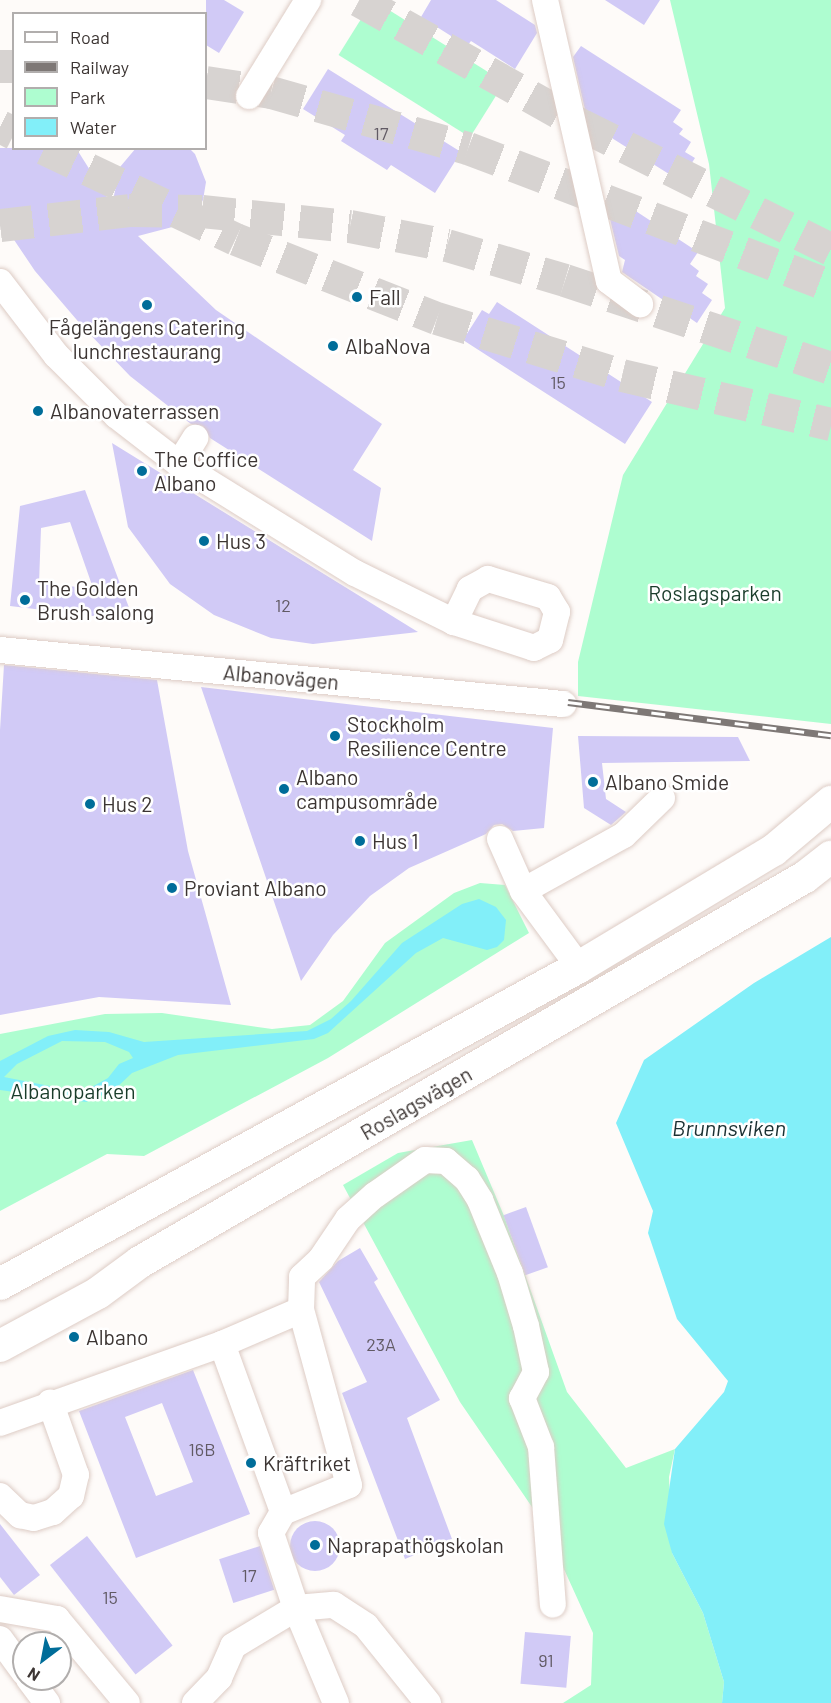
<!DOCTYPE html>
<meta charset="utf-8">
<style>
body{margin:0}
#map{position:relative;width:831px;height:1703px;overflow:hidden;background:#fefbf9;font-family:Barlow,sans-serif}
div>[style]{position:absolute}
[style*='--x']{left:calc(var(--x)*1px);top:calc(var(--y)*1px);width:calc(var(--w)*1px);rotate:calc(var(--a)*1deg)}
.green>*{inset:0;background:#aefdd0;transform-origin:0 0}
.water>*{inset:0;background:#82eff9}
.building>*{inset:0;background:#d1caf6;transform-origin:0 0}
.round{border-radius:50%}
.highway-tunnel>*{height:33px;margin-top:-16.5px;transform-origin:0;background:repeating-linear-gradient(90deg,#d7d3d1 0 33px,transparent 0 49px)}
.roads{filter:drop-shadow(0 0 2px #ddccc5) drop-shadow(0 0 2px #ddccc5)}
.minor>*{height:26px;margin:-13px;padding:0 13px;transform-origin:13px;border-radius:13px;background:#fff}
.major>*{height:32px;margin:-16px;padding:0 16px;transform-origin:16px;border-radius:16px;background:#fff}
.rail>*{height:7px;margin-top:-3.5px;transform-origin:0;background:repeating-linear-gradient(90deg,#fff 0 14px,#7e7876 0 28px);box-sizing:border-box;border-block:2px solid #7e7876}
.dots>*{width:16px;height:16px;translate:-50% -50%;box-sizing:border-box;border:3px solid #fff;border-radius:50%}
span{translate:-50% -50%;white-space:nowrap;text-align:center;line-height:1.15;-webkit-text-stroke:5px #fff;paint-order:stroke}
.number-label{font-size:18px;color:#615a64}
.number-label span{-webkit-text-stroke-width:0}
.poi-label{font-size:21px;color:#3c3533}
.left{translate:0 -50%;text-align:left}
.park-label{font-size:21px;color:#1a3d2b}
.street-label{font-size:21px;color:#3c3533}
.water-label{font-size:22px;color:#1b3032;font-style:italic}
.legend{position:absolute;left:12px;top:12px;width:195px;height:138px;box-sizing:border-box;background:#fff;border:2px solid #b1aead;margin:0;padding:8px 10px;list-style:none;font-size:18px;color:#3c3533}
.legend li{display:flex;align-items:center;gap:12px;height:30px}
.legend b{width:30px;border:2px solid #b1aead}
.north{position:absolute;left:12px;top:1631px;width:60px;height:60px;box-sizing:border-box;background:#fff;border:2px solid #b1aead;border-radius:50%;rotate:212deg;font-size:16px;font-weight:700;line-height:24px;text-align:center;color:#3c3533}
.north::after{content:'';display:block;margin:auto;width:21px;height:27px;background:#006d99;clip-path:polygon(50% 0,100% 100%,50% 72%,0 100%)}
</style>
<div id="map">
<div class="green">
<i style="left:373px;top:0;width:155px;height:65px;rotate:32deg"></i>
<i style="clip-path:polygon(670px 0,831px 0,831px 724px,578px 696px,578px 662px,623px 475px,725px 308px,709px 164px)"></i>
<i style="clip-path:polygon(480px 883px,505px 885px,529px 933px,328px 1058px,144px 1156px,107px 1154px,0 1211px,0 1034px,105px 1014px,162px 1013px,272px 1029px,310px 1025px,343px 1001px,385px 943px,454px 893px)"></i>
<i style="clip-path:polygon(472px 1140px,504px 1216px,567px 1392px,626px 1468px,675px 1449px,669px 1477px,672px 1553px,703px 1613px,724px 1682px,722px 1703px,563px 1703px,591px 1685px,593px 1633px,543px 1523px,460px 1402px,343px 1185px,398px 1153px)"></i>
</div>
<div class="water">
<i style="clip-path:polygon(evenodd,479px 899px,496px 907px,506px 920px,504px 940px,497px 947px,487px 950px,443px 938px,416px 953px,328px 1033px,314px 1039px,178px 1055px,132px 1073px,114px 1090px,86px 1102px,0 1090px,0 1061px,48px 1036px,75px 1030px,109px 1032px,144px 1042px,307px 1031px,331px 1019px,351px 1001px,402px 943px,462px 904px,479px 899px,62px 1041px,105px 1042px,129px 1052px,133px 1058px,119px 1064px,108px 1078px,88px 1089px,70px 1090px,4px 1077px,17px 1064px,62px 1041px)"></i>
<i style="clip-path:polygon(831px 937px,831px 1703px,722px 1703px,724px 1682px,703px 1613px,672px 1553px,664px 1524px,675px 1449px,724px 1392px,728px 1381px,677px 1319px,648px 1233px,653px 1211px,616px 1123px,644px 1060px,754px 983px)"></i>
</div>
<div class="building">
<i style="clip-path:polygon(206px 0,224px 0,244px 12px,219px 53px,206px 45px)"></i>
<i style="clip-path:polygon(431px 0,496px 0,535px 25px,537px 33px,515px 69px,471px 41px,467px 46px,421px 17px)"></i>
<i style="clip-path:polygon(605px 0,660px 0,644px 25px)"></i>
<i style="clip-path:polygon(581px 46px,681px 110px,673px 122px,683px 129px,679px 134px,691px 142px,685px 152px,695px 158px,680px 181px,588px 123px,573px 57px)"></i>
<i style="clip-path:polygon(328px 69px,461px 152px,435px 193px,391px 165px,387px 170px,341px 141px,345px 135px,303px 109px)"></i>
<i style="clip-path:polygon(0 148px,76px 148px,112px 205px,120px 167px,136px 148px,189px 148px,195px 154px,206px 182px,203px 200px,192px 217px,180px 225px,138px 236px,216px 310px,382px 424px,353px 470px,381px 488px,372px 541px,210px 438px,203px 426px,191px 424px,130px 376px,82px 326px,35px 271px,0 219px)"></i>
<i style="clip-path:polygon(619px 200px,698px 252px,690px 264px,699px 271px,696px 276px,708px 284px,702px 293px,712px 300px,697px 323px,622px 272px,625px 260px,619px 256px,609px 215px)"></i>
<i style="clip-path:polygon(497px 302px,652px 402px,625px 444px,463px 340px,482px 310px,489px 314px)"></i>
<i style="clip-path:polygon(112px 443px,277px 545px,418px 632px,313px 644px,271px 638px,214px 615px,170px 584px,128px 527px)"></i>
<i style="clip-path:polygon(evenodd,85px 490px,134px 621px,10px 606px,20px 506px,85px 490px,70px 522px,93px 588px,39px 584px,41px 528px,70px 522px)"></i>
<i style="clip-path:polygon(4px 665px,157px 680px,188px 851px,231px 1005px,99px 997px,0 1015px,0 730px)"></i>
<i style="clip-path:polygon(201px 687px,553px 728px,544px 828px,513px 831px,502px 824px,494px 825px,486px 834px,409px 868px,370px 896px,333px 935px,301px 981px)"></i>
<i style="clip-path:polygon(578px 736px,738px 737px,750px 761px,602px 763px,606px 799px,626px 812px,611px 825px,584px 808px)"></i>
<i style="left:526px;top:1207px;width:64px;height:24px;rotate:70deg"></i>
<i style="clip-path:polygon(360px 1248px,378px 1279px,374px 1282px,440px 1400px,407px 1418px,452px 1539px,405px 1559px,342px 1393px,367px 1382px,319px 1282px,338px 1261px)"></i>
<i style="clip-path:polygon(evenodd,193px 1370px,250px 1514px,136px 1558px,79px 1411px,193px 1370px,162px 1403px,193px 1482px,156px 1496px,125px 1417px,162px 1403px)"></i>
<i class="round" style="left:290px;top:1521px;width:50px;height:50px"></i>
<i style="clip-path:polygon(0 1524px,40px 1575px,14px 1595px,0 1577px)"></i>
<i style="left:87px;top:1536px;width:139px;height:47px;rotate:52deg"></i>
<i style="left:260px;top:1546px;width:46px;height:43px;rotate:72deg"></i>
<i style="left:525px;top:1632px;width:46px;height:52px;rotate:5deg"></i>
</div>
<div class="highway-tunnel">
<i style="--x:359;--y:0;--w:256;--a:29.3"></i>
<i style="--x:582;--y:125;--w:278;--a:26.5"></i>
<i style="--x:0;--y:66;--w:14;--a:0"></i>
<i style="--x:206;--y:82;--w:66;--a:8.7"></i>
<i style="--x:271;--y:92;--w:205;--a:15.9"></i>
<i style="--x:468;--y:148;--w:388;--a:20.8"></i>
<i style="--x:0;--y:126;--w:16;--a:27"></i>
<i style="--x:44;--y:148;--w:212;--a:25.4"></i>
<i style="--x:236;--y:239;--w:216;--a:21.5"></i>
<i style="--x:437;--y:318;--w:194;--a:17.1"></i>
<i style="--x:622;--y:375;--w:215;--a:13.2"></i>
<i style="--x:0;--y:225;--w:130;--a:-6.6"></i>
<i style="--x:129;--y:210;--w:73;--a:0.8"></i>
<i style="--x:202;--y:211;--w:149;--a:5.8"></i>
<i style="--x:350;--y:226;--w:99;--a:11.1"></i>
<i style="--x:447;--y:245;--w:123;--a:16.5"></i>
<i style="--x:565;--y:280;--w:280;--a:18.3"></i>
</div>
<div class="roads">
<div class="minor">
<i style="--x:545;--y:0;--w:288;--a:77.2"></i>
<i style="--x:609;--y:281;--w:39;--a:37"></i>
<i style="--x:249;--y:96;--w:113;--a:-58.4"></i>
<i style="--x:0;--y:282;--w:92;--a:52.5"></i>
<i style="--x:56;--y:355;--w:86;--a:45"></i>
<i style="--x:117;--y:416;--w:78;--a:37.7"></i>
<i style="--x:179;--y:464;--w:207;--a:31.8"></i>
<i style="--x:355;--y:573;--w:110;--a:26.3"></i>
<i style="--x:454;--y:622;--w:84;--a:18"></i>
<i style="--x:534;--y:648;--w:18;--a:-27"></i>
<i style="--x:550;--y:640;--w:29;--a:-76"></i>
<i style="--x:557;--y:612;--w:17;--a:-121"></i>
<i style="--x:548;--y:597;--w:63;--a:-163.3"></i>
<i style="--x:488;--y:579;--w:21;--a:151"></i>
<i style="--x:470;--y:589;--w:37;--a:116"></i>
<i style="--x:179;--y:464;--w:31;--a:-58"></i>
<i style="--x:0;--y:650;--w:566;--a:5.48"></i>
<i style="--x:500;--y:839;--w:57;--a:66.1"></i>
<i style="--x:523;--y:891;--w:94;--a:53.6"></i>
<i style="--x:523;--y:891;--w:115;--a:-29"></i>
<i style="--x:624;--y:835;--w:53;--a:-44.2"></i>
<i style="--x:222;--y:1344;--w:179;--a:70"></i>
<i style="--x:283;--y:1512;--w:24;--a:120"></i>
<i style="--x:271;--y:1533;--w:79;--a:71.6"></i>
<i style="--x:296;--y:1608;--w:103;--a:67.2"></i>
<i style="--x:0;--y:1423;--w:236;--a:-19.6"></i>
<i style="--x:222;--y:1344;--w:86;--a:-23.3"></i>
<i style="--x:0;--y:1496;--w:28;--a:44"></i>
<i style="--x:20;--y:1515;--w:14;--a:12"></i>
<i style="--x:34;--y:1518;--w:20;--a:-18"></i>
<i style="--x:53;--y:1512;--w:24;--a:-42"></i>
<i style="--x:71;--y:1496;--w:22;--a:-77"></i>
<i style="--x:76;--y:1475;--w:77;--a:-109.6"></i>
<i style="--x:283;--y:1512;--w:71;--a:-22.2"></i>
<i style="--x:349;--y:1485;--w:181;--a:-105.3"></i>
<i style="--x:301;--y:1310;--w:33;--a:-88"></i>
<i style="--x:302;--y:1277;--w:26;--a:-43"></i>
<i style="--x:321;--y:1259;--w:48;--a:-56"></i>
<i style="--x:348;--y:1219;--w:36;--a:-42"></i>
<i style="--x:375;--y:1195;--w:61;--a:-35"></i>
<i style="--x:425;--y:1160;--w:21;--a:3"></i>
<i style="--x:446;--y:1161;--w:28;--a:41"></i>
<i style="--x:467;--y:1179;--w:25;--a:58"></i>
<i style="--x:480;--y:1200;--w:79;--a:67.7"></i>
<i style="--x:510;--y:1273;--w:55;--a:73.2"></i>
<i style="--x:526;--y:1326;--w:47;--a:77.7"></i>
<i style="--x:536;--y:1372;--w:30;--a:118"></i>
<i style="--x:522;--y:1398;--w:53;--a:68.8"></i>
<i style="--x:541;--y:1447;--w:158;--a:85.7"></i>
<i style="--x:0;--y:1609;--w:58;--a:10"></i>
<i style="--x:57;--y:1619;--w:109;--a:50.2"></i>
<i style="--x:0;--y:1639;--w:41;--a:54"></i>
<i style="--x:29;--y:1679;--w:30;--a:53"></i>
<i style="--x:195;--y:1703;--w:35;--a:-46"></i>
<i style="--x:219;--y:1678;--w:35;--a:-66"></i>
<i style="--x:233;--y:1646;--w:74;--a:-31.1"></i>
<i style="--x:296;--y:1608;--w:38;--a:-5"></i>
<i style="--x:334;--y:1605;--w:38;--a:33"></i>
<i style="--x:366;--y:1626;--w:99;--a:51.2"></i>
</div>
<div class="major">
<i style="--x:0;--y:1284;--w:660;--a:-28.7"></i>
<i style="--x:579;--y:967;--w:227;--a:-31"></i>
<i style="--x:774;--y:850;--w:75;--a:-40.1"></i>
<i style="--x:0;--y:1346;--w:111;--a:-28.4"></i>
<i style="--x:98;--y:1293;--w:52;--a:-36.4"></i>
<i style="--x:140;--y:1262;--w:768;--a:-30.07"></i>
<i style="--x:805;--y:877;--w:33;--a:-38"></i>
</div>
</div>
<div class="rail">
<i style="--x:568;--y:702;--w:265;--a:7.2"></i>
</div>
<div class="dots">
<i style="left:357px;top:297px;background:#006d99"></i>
<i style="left:147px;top:305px;background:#006d99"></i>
<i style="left:333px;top:346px;background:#006d99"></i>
<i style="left:38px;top:411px;background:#006d99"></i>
<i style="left:142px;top:471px;background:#006d99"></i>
<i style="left:204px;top:541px;background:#006d99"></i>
<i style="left:25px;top:600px;background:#006d99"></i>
<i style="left:335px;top:736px;background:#006d99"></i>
<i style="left:593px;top:782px;background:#006d99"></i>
<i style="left:284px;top:789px;background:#006d99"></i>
<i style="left:90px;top:804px;background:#006d99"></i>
<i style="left:360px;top:841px;background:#006d99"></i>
<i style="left:172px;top:888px;background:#006d99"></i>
<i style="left:74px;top:1337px;background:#006d99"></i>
<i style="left:251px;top:1463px;background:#006d99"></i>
<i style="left:315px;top:1545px;background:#006d99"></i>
</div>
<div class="number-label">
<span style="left:381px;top:133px">17</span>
<span style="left:558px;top:382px">15</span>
<span style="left:283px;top:605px">12</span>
<span style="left:381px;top:1344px">23A</span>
<span style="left:202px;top:1449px">16B</span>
<span style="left:249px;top:1575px">17</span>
<span style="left:110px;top:1597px">15</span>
<span style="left:546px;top:1660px">91</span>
</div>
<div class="poi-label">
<span class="left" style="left:369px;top:297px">Fall</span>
<span style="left:147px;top:339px">Fågelängens Catering<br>lunchrestaurang</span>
<span class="left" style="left:345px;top:346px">AlbaNova</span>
<span class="left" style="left:50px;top:411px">Albanovaterrassen</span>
<span class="left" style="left:154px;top:471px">The Coffice<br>Albano</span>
<span class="left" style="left:216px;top:541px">Hus 3</span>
<span class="left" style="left:37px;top:600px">The Golden<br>Brush salong</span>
<span class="left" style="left:347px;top:736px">Stockholm<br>Resilience Centre</span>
<span class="left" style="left:296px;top:789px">Albano<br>campusområde</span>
<span class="left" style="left:605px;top:782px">Albano Smide</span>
<span class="left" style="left:102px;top:804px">Hus 2</span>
<span class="left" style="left:372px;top:841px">Hus 1</span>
<span class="left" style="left:184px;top:888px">Proviant Albano</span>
<span class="left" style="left:86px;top:1337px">Albano</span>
<span class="left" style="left:263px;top:1463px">Kräftriket</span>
<span class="left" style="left:327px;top:1545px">Naprapathögskolan</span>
</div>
<div class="park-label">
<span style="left:715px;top:593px">Roslagsparken</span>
<span style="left:73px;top:1091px">Albanoparken</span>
</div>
<div class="street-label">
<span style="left:281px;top:677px;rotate:5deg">Albanovägen</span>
<span style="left:416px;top:1103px;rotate:-30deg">Roslagsvägen</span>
</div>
<div class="water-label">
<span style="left:729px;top:1128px">Brunnsviken</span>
</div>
<ul class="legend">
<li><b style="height:8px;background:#fff"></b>Road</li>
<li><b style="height:8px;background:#7e7876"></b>Railway</li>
<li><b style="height:16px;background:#aefdd0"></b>Park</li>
<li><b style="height:16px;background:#82eff9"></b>Water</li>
</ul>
<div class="north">N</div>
</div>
